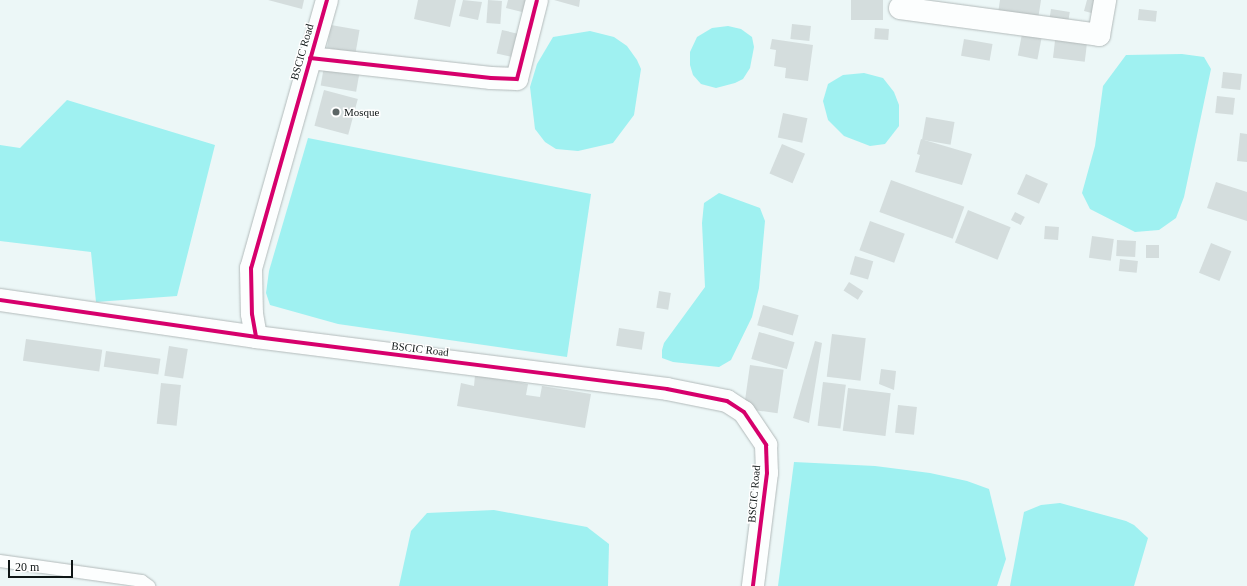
<!DOCTYPE html>
<style>
body{margin:0}
#map{position:relative;width:1247px;height:586px;overflow:hidden;background:#ecf7f7;font-family:Georgia,serif}
div>[style]{position:absolute}
[style*='--x']{left:calc(var(--x)*1px);top:calc(var(--y)*1px);width:calc(var(--w)*1px);rotate:calc(var(--a)*1deg)}
.water>*{inset:0;background:#9ff1f1}
.building>*{inset:0;background:#d4dddd;transform-origin:0 0}
.roads{filter:drop-shadow(0 0 1px #b2baba) drop-shadow(0 0 1px #b2baba)}
.service>*{height:12px;margin:-6px;padding:0 6px;transform-origin:6px;border-radius:6px;background:#fcfefe}
.minor>*{height:22px;margin:-11px;padding:0 11px;transform-origin:11px;border-radius:11px;background:#fcfefe}
.cycleway>*{height:4px;margin:-2px;padding:0 2px;transform-origin:2px;border-radius:2px;background:#d6006c}
.dots>*{width:11px;height:11px;translate:-50% -50%;box-sizing:border-box;border:2px solid #fff;border-radius:50%}
span{translate:-50% -50%;white-space:nowrap;text-align:center;line-height:1.15;-webkit-text-stroke:3px #fff;paint-order:stroke}
.street-label{font-size:11px;color:#0f1616}
.poi-label{font-size:11px;color:#0f1616}
.left{translate:0 -50%;text-align:left}
.scale{position:absolute;left:8px;top:560px;width:65px;height:18px;box-sizing:border-box;border:2px solid #0f1616;border-top:0;padding-left:5px;font-size:12px;line-height:14px;white-space:nowrap;color:#0f1616;-webkit-text-stroke:3px #fff;paint-order:stroke}
</style>
<div id="map">
<div class="water">
<i style="clip-path:polygon(728px 26px,741px 29px,752px 37px,754px 47px,750px 68px,743px 79px,735px 83px,716px 88px,701px 84px,693px 75px,690px 65px,690px 52px,697px 37px,712px 28px)"></i>
<i style="clip-path:polygon(590px 31px,614px 37px,627px 46px,637px 60px,641px 69px,634px 115px,613px 143px,578px 151px,556px 149px,545px 142px,535px 129px,530px 87px,537px 64px,553px 37px)"></i>
<i style="clip-path:polygon(1182px 54px,1204px 57px,1211px 69px,1184px 197px,1176px 218px,1159px 230px,1135px 232px,1090px 209px,1082px 193px,1095px 146px,1103px 86px,1126px 55px)"></i>
<i style="clip-path:polygon(864px 73px,883px 78px,894px 92px,899px 105px,899px 126px,885px 144px,870px 146px,844px 136px,828px 120px,823px 101px,828px 84px,843px 75px)"></i>
<i style="clip-path:polygon(67px 100px,215px 145px,177px 296px,96px 302px,91px 252px,0 241px,0 145px,20px 148px)"></i>
<i style="clip-path:polygon(308px 138px,591px 194px,567px 357px,338px 324px,270px 305px,266px 293px,269px 271px)"></i>
<i style="clip-path:polygon(719px 193px,760px 208px,765px 221px,759px 288px,752px 317px,731px 360px,719px 367px,673px 362px,662px 358px,662px 350px,664px 343px,705px 287px,702px 223px,704px 203px)"></i>
<i style="clip-path:polygon(794px 462px,875px 466px,930px 473px,967px 481px,989px 489px,1006px 559px,997px 586px,778px 586px)"></i>
<i style="clip-path:polygon(1060px 503px,1126px 521px,1134px 525px,1148px 538px,1134px 586px,1010px 586px,1024px 512px,1041px 505px)"></i>
<i style="clip-path:polygon(494px 510px,587px 527px,609px 544px,608px 586px,399px 586px,411px 531px,427px 513px)"></i>
</div>
<div class="building">
<i style="clip-path:polygon(268px 0,304px 0,302px 9px)"></i>
<i style="clip-path:polygon(418px 0,456px 0,450px 27px,414px 19px)"></i>
<i style="clip-path:polygon(463px 0,482px 2px,478px 20px,459px 16px)"></i>
<i style="left:488px;top:0;width:14px;height:23px;rotate:4deg"></i>
<i style="clip-path:polygon(508px 0,529px 0,526px 13px,506px 8px)"></i>
<i style="clip-path:polygon(554px 0,580px 0,579px 7px)"></i>
<i style="left:851px;top:0;width:32px;height:20px"></i>
<i style="clip-path:polygon(1000px 0,1041px 0,1037px 26px,997px 20px)"></i>
<i style="clip-path:polygon(1087px 0,1098px 0,1095px 14px,1084px 11px)"></i>
<i style="left:1051px;top:9px;width:19px;height:14px;rotate:9deg"></i>
<i style="left:1139px;top:9px;width:18px;height:11px;rotate:6deg"></i>
<i style="left:792px;top:24px;width:19px;height:15px;rotate:6deg"></i>
<i style="left:331px;top:25px;width:29px;height:23px;rotate:10deg"></i>
<i style="left:875px;top:28px;width:14px;height:11px;rotate:4deg"></i>
<i style="left:502px;top:30px;width:23px;height:24px;rotate:13deg"></i>
<i style="left:1056px;top:33px;width:32px;height:25px;rotate:7deg"></i>
<i style="left:1022px;top:34px;width:20px;height:22px;rotate:11deg"></i>
<i style="clip-path:polygon(772px 39px,813px 45px,808px 81px,785px 78px,786px 68px,774px 66px,776px 50px,770px 49px)"></i>
<i style="left:964px;top:39px;width:29px;height:17px;rotate:10deg"></i>
<i style="left:325px;top:61px;width:36px;height:25px;rotate:10deg"></i>
<i style="left:1223px;top:72px;width:19px;height:16px;rotate:6deg"></i>
<i style="left:324px;top:90px;width:35px;height:37px;rotate:15deg"></i>
<i style="left:1217px;top:96px;width:18px;height:17px;rotate:6deg"></i>
<i style="left:783px;top:113px;width:25px;height:25px;rotate:12deg"></i>
<i style="left:926px;top:117px;width:29px;height:23px;rotate:10deg"></i>
<i style="clip-path:polygon(1240px 133px,1247px 134px,1247px 162px,1237px 161px)"></i>
<i style="clip-path:polygon(921px 139px,972px 154px,962px 185px,915px 172px,920px 155px,917px 154px)"></i>
<i style="left:782px;top:144px;width:25px;height:32px;rotate:23deg"></i>
<i style="left:1026px;top:174px;width:24px;height:22px;rotate:24deg"></i>
<i style="left:891px;top:180px;width:78px;height:34px;rotate:20deg"></i>
<i style="clip-path:polygon(1216px 182px,1247px 192px,1247px 221px,1207px 208px)"></i>
<i style="left:968px;top:210px;width:46px;height:35px;rotate:22deg"></i>
<i style="left:1015px;top:212px;width:11px;height:9px;rotate:27deg"></i>
<i style="left:870px;top:221px;width:37px;height:31px;rotate:20deg"></i>
<i style="left:1045px;top:226px;width:14px;height:13px;rotate:4deg"></i>
<i style="left:1092px;top:236px;width:22px;height:22px;rotate:8deg"></i>
<i style="left:1117px;top:240px;width:19px;height:16px;rotate:3deg"></i>
<i style="left:1211px;top:243px;width:22px;height:32px;rotate:22deg"></i>
<i style="left:1146px;top:245px;width:13px;height:13px"></i>
<i style="left:855px;top:256px;width:19px;height:19px;rotate:16deg"></i>
<i style="left:1120px;top:259px;width:18px;height:12px;rotate:6deg"></i>
<i style="left:849px;top:282px;width:17px;height:10px;rotate:33deg"></i>
<i style="left:659px;top:291px;width:12px;height:17px;rotate:9deg"></i>
<i style="left:763px;top:305px;width:37px;height:21px;rotate:16deg"></i>
<i style="left:619px;top:328px;width:26px;height:18px;rotate:9deg"></i>
<i style="left:759px;top:332px;width:37px;height:28px;rotate:16deg"></i>
<i style="left:832px;top:334px;width:34px;height:43px;rotate:7deg"></i>
<i style="left:26px;top:339px;width:77px;height:22px;rotate:8deg"></i>
<i style="clip-path:polygon(815px 341px,822px 343px,809px 423px,793px 418px)"></i>
<i style="left:169px;top:346px;width:19px;height:30px;rotate:9deg"></i>
<i style="left:106px;top:351px;width:55px;height:16px;rotate:8deg"></i>
<i style="left:750px;top:365px;width:34px;height:44px;rotate:8deg"></i>
<i style="clip-path:polygon(881px 369px,896px 371px,894px 390px,879px 384px)"></i>
<i style="clip-path:polygon(475px 375px,528px 384px,526px 395px,540px 397px,542px 386px,591px 394px,585px 428px,457px 406px,461px 383px,474px 386px)"></i>
<i style="left:823px;top:382px;width:23px;height:44px;rotate:7deg"></i>
<i style="left:161px;top:383px;width:20px;height:41px;rotate:6deg"></i>
<i style="left:848px;top:388px;width:43px;height:43px;rotate:7deg"></i>
<i style="left:898px;top:405px;width:19px;height:28px;rotate:6deg"></i>
</div>
<div class="roads">
<div class="service">
<i style="--x:0;--y:561;--w:143;--a:8"></i>
<i style="--x:142;--y:581;--w:9;--a:36"></i>
</div>
<div class="minor">
<i style="--x:327;--y:0;--w:279;--a:105.8"></i>
<i style="--x:251;--y:268;--w:46;--a:88.8"></i>
<i style="--x:252;--y:314;--w:23;--a:80"></i>
<i style="--x:256;--y:337;--w:414;--a:7.2"></i>
<i style="--x:667;--y:389;--w:61;--a:11.3"></i>
<i style="--x:727;--y:401;--w:20;--a:33"></i>
<i style="--x:744;--y:412;--w:40;--a:56"></i>
<i style="--x:766;--y:445;--w:28;--a:88"></i>
<i style="--x:767;--y:473;--w:114;--a:97.1"></i>
<i style="--x:900;--y:8;--w:201;--a:7.7"></i>
<i style="--x:1099;--y:35;--w:36;--a:-80"></i>
<i style="--x:310;--y:58;--w:182;--a:6.3"></i>
<i style="--x:491;--y:78;--w:26;--a:2"></i>
<i style="--x:517;--y:79;--w:81;--a:-75.8"></i>
<i style="--x:0;--y:300;--w:259;--a:8.2"></i>
</div>
</div>
<div class="cycleway">
<i style="--x:327;--y:0;--w:279;--a:105.8"></i>
<i style="--x:251;--y:268;--w:46;--a:88.8"></i>
<i style="--x:252;--y:314;--w:23;--a:80"></i>
<i style="--x:256;--y:337;--w:414;--a:7.2"></i>
<i style="--x:667;--y:389;--w:61;--a:11.3"></i>
<i style="--x:727;--y:401;--w:20;--a:33"></i>
<i style="--x:744;--y:412;--w:40;--a:56"></i>
<i style="--x:766;--y:445;--w:28;--a:88"></i>
<i style="--x:767;--y:473;--w:114;--a:97.1"></i>
<i style="--x:310;--y:58;--w:182;--a:6.3"></i>
<i style="--x:491;--y:78;--w:26;--a:2"></i>
<i style="--x:517;--y:79;--w:81;--a:-75.8"></i>
<i style="--x:0;--y:300;--w:259;--a:8.2"></i>
</div>
<div class="dots">
<i style="left:336px;top:112px;background:#5c6565"></i>
</div>
<div class="street-label">
<span style="left:302px;top:52px;rotate:-74deg">BSCIC Road</span>
<span style="left:420px;top:349px;rotate:7deg">BSCIC Road</span>
<span style="left:754px;top:494px;rotate:-85deg">BSCIC Road</span>
</div>
<div class="poi-label">
<span class="left" style="left:344px;top:112px">Mosque</span>
</div>
<div class="scale">20 m</div>
</div>
